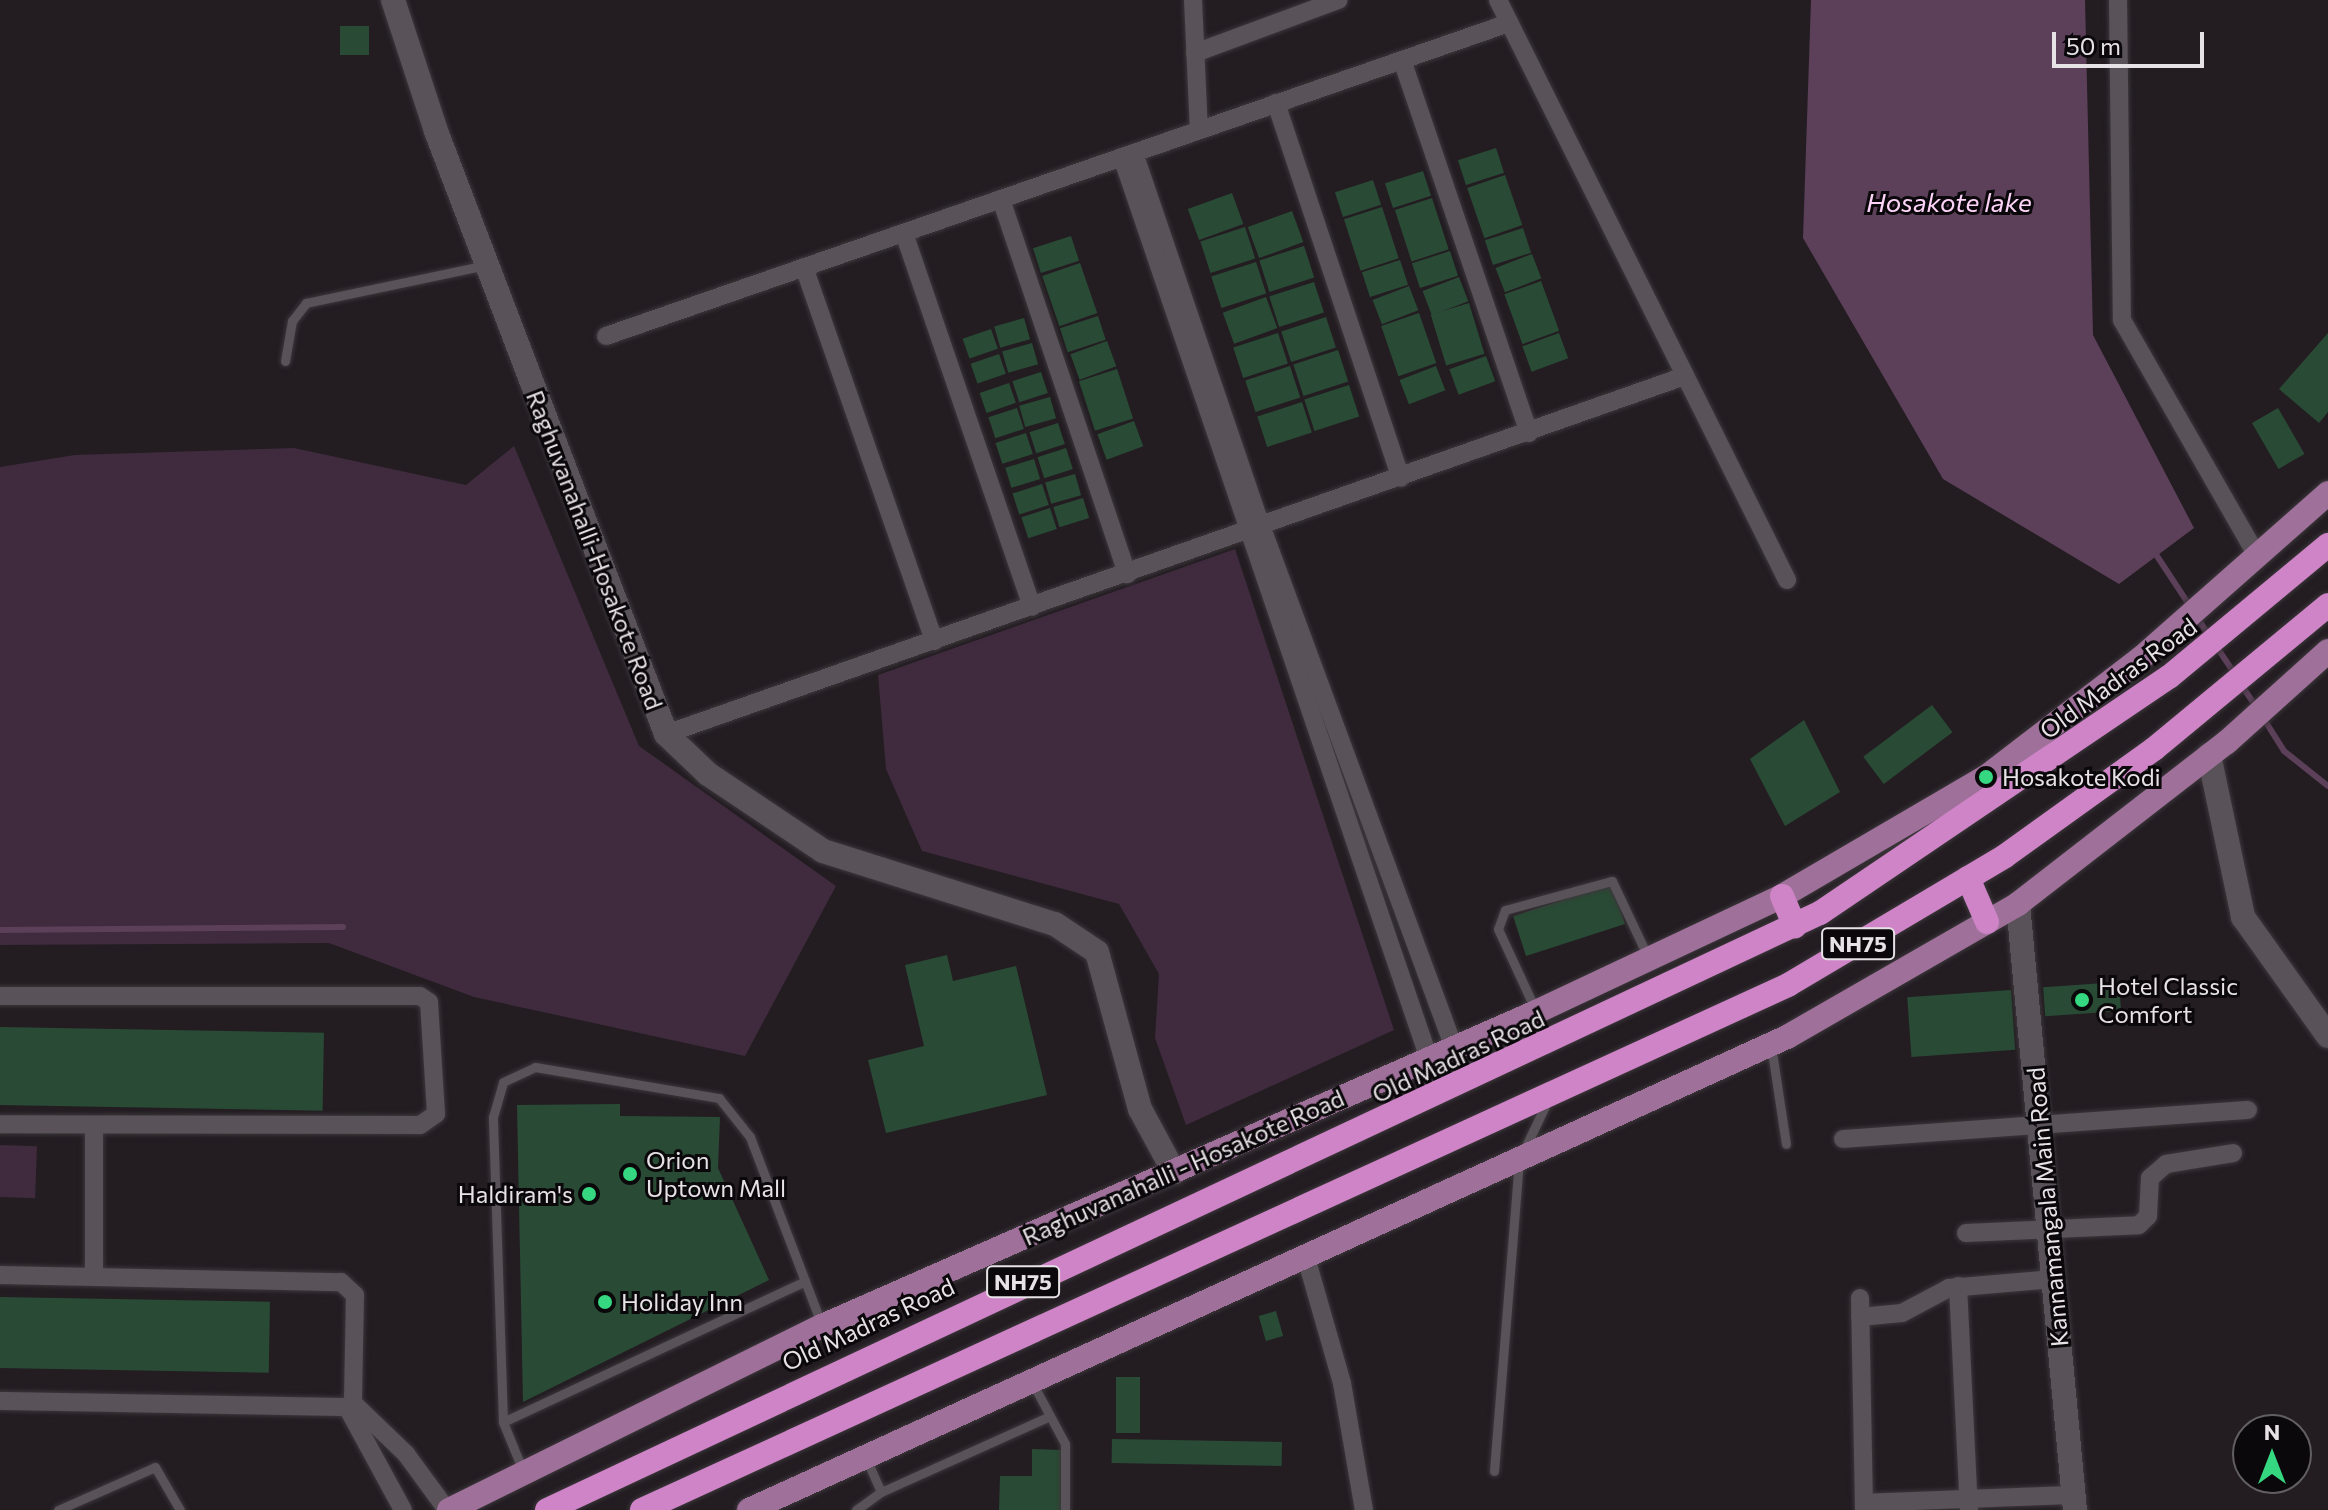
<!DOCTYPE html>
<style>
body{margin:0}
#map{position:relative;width:2328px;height:1510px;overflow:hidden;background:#231d22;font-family:Commissioner,sans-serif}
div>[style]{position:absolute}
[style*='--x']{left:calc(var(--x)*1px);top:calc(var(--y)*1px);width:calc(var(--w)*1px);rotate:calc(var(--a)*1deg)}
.green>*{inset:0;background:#3f2b3d;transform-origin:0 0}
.water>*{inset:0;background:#5c3f59}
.stream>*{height:6px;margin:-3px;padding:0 3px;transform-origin:3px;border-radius:3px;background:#5c3f59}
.building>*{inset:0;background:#294b35;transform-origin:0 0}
.roads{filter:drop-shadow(0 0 2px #3c373b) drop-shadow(0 0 2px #3c373b)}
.lane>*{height:9px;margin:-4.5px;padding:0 4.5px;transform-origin:4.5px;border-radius:4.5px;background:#595258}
.street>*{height:18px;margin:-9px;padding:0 9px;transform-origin:9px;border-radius:9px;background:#595258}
.secondary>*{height:24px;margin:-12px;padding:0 12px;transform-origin:12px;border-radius:12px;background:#595258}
.primary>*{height:24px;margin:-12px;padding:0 12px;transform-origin:12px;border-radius:12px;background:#9f709a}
.highway>*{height:24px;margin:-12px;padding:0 12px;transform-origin:12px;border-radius:12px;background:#ce84c6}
.dots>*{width:22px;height:22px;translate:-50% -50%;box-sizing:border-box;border:4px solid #0a080a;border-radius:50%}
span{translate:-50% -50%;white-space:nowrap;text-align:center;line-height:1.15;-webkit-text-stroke:6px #0a080a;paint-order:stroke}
.shield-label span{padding:2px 6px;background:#0a080a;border:2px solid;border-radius:6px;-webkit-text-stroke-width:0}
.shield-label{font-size:22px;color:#e7e2e6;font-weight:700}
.street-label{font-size:24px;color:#e7e2e6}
.poi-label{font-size:24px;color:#e7e2e6}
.left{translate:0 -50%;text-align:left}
.right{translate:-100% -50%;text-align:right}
.water-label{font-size:26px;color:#fed3f8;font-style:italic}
.north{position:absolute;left:2232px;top:1414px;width:80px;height:80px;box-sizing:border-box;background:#0a080a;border:2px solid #625f62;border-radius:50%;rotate:0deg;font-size:22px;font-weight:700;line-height:32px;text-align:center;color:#e7e2e6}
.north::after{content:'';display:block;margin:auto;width:28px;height:36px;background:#35d881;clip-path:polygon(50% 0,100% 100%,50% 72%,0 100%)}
.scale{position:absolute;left:2052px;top:32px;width:152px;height:36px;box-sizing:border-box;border:4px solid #e7e2e6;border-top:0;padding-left:10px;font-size:24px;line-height:28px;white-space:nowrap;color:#e7e2e6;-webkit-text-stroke:6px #0a080a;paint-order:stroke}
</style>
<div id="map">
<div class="green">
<i style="clip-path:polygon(514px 446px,639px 746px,836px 886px,745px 1056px,474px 997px,329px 943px,0 945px,0 467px,75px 455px,294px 448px,466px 485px)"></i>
<i style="clip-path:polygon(1235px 549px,1394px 1030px,1186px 1125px,1155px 1038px,1159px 974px,1119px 904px,922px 851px,886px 769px,878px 675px)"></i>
<i style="left:0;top:1145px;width:37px;height:52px;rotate:2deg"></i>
</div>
<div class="water">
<i style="clip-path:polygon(1811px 0,2085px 0,2093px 335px,2194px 528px,2119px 584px,1943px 479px,1803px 238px)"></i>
</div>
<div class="stream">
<i style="--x:2157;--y:556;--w:60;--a:56.6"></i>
<i style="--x:2196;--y:616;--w:25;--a:56"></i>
<i style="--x:2216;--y:646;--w:32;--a:56"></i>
<i style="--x:2240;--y:683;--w:29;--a:56"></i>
<i style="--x:2262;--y:716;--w:41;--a:57.8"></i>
<i style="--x:2284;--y:751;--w:56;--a:38.5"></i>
<i style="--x:0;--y:930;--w:343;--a:-0.5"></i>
</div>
<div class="building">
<i style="left:340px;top:26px;width:29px;height:29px"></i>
<i style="left:1496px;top:148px;width:26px;height:40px;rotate:72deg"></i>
<i style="left:1423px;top:171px;width:26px;height:40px;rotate:72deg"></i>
<i style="left:1505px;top:175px;width:53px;height:40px;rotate:71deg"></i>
<i style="left:1373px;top:180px;width:26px;height:40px;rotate:72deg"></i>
<i style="left:1232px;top:193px;width:33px;height:47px;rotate:70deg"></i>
<i style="left:1432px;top:198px;width:54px;height:39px;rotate:72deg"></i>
<i style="left:1382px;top:207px;width:54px;height:40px;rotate:72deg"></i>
<i style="left:1292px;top:211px;width:33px;height:47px;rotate:70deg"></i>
<i style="left:1245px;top:227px;width:33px;height:47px;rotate:72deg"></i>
<i style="left:1523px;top:228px;width:26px;height:40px;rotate:72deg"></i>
<i style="left:1071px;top:236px;width:26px;height:40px;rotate:72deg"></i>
<i style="left:1304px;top:246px;width:33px;height:47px;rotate:72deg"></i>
<i style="left:1450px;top:251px;width:26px;height:40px;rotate:72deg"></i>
<i style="left:1532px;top:254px;width:26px;height:39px;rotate:69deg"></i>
<i style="left:1400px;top:260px;width:26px;height:40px;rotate:72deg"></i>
<i style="left:1256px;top:262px;width:33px;height:47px;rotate:72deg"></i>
<i style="left:1080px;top:263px;width:53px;height:40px;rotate:71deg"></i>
<i style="left:1459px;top:277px;width:26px;height:39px;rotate:69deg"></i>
<i style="left:1541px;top:281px;width:53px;height:39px;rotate:70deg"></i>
<i style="left:1314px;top:282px;width:32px;height:47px;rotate:72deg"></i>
<i style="left:1409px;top:286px;width:26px;height:39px;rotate:69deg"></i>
<i style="left:1266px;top:297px;width:33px;height:46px;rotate:70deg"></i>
<i style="left:1469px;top:303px;width:53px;height:40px;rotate:73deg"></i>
<i style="left:1419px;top:313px;width:53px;height:40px;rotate:71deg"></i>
<i style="left:1098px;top:316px;width:25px;height:40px;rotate:72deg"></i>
<i style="left:1326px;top:317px;width:32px;height:47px;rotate:72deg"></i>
<i style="left:1024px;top:318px;width:22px;height:31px;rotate:74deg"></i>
<i style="left:991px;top:329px;width:21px;height:30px;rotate:71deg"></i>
<i style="left:1278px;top:333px;width:32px;height:47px;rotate:72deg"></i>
<i style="left:1559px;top:333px;width:27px;height:39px;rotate:70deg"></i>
<i style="clip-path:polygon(2328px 333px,2328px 412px,2319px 423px,2279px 389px)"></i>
<i style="left:1107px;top:341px;width:27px;height:39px;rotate:70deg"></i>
<i style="left:1032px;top:343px;width:22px;height:31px;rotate:74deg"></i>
<i style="left:1338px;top:350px;width:33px;height:47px;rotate:72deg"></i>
<i style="left:999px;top:354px;width:21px;height:30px;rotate:71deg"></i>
<i style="left:1486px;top:356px;width:27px;height:39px;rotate:70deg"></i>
<i style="left:1290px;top:366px;width:33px;height:47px;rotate:72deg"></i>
<i style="left:1436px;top:366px;width:26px;height:39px;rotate:69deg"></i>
<i style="left:1117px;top:369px;width:52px;height:40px;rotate:72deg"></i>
<i style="left:1041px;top:372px;width:22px;height:30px;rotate:72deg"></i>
<i style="left:1009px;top:383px;width:21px;height:31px;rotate:71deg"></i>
<i style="left:1349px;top:385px;width:33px;height:47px;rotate:72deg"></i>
<i style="left:1050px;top:397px;width:22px;height:32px;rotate:74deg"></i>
<i style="left:1302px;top:402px;width:32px;height:47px;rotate:72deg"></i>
<i style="left:1017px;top:408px;width:22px;height:30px;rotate:72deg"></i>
<i style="left:2278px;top:408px;width:53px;height:30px;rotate:60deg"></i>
<i style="left:1134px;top:421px;width:27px;height:39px;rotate:70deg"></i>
<i style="left:1058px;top:423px;width:22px;height:30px;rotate:72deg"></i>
<i style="left:1026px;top:433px;width:22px;height:32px;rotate:72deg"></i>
<i style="left:1066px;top:448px;width:22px;height:30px;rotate:72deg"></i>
<i style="left:1034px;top:459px;width:21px;height:30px;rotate:73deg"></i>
<i style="left:1075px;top:474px;width:22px;height:31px;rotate:74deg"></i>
<i style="left:1042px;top:484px;width:22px;height:31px;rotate:72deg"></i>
<i style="left:1083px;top:498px;width:21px;height:31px;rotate:73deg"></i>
<i style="left:1050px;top:508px;width:22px;height:30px;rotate:72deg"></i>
<i style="left:1932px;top:705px;width:34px;height:86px;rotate:53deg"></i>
<i style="clip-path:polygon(1804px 720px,1840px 792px,1785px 826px,1750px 759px)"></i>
<i style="left:1612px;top:884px;width:42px;height:104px;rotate:72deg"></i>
<i style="clip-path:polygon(947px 955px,953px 981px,1016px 966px,1047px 1095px,886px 1133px,868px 1060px,924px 1046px,905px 965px)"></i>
<i style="left:2119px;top:982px;width:29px;height:76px;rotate:86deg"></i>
<i style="left:2011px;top:990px;width:60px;height:104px;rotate:86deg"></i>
<i style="left:0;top:1027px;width:324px;height:78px;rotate:1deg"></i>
<i style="clip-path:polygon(620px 1104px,620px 1116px,720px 1117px,718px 1168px,769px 1280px,523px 1402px,517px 1105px)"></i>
<i style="left:0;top:1297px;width:270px;height:71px;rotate:1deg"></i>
<i style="left:1276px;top:1311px;width:26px;height:18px;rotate:74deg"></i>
<i style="left:1116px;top:1377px;width:24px;height:56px"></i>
<i style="left:1112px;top:1439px;width:170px;height:24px;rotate:1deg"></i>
<i style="clip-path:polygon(1032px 1449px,1062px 1450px,1062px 1510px,999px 1510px,1000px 1476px,1032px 1476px)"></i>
</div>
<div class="roads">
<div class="lane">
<i style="--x:285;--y:361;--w:41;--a:-80.1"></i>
<i style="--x:292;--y:321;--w:23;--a:-52"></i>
<i style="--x:306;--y:303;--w:184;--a:-11.9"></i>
<i style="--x:1535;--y:1009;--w:88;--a:-114.8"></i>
<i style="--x:1498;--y:929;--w:20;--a:-70"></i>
<i style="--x:1505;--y:910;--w:111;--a:-15.2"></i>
<i style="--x:1612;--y:881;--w:84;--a:64.7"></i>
<i style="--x:1771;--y:1045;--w:100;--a:81.4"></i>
<i style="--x:1524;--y:1150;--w:53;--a:-64.4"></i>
<i style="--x:1033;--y:1384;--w:68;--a:61.9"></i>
<i style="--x:1065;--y:1444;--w:66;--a:90"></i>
<i style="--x:503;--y:1422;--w:333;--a:-25"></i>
<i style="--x:523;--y:1471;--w:53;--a:-112.2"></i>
<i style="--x:503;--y:1422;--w:305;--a:-91.9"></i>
<i style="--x:493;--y:1117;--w:36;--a:-74"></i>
<i style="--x:503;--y:1082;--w:35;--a:-25"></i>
<i style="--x:535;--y:1067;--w:187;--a:9.6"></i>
<i style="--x:719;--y:1098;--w:50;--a:51.5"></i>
<i style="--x:750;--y:1137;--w:202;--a:69.1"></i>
<i style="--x:1494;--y:1471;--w:309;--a:-85.4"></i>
<i style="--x:881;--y:1492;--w:185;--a:-24.2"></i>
<i style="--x:58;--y:1510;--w:106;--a:-23.9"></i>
<i style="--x:155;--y:1467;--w:50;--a:59.8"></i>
<i style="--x:856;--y:1510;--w:31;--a:-36"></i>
<i style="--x:881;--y:1492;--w:35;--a:-114"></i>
</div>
<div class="street">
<i style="--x:1193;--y:0;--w:130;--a:87.4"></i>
<i style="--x:1498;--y:0;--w:648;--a:63.51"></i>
<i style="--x:2118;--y:0;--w:320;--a:89.3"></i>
<i style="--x:2122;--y:320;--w:273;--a:60.2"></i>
<i style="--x:1195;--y:53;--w:153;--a:-20.3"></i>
<i style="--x:1402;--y:60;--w:394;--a:71.2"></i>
<i style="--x:1276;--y:103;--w:395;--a:71.6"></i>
<i style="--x:1134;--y:153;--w:396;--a:71.2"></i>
<i style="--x:1262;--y:528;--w:554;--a:69.73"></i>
<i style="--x:1122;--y:157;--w:953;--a:71.2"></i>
<i style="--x:1001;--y:199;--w:396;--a:71.4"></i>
<i style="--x:904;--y:233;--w:395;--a:71.1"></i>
<i style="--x:804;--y:267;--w:396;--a:70.8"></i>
<i style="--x:606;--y:336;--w:956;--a:-19.12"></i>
<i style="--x:666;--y:734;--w:1080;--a:-19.36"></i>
<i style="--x:0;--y:996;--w:420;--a:0"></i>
<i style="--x:420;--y:996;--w:11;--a:34"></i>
<i style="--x:429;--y:1002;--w:112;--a:86.4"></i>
<i style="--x:436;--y:1114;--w:19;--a:145"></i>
<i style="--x:420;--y:1125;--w:420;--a:-179.9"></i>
<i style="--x:94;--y:1129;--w:148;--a:90"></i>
<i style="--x:1843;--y:1139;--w:406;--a:-4.1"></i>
<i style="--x:1966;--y:1233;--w:173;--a:-2.6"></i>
<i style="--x:2139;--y:1225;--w:13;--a:-45"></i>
<i style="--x:2148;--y:1216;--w:38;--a:-87"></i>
<i style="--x:2150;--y:1178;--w:21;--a:-41"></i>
<i style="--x:2166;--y:1164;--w:68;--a:-9.3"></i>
<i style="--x:1305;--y:1254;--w:134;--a:74"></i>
<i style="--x:1342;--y:1383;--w:129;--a:80.2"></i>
<i style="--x:0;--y:1275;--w:341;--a:1.2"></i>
<i style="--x:341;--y:1282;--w:19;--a:43"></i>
<i style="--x:355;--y:1295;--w:108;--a:91.1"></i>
<i style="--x:353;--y:1403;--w:7;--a:146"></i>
<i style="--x:347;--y:1407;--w:347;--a:-179"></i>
<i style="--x:1958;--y:1286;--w:224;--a:87.2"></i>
<i style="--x:1860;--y:1298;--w:212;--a:88.9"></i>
<i style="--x:1860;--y:1317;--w:42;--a:-5.4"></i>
<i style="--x:1902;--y:1313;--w:53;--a:-28"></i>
<i style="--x:1949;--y:1288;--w:105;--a:-4.9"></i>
<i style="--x:353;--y:1403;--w:74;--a:43.9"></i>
<i style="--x:406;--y:1454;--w:69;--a:53.8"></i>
<i style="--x:347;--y:1407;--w:117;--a:61.5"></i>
<i style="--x:1864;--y:1503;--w:210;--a:-2.2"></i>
</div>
<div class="secondary">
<i style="--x:393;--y:0;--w:138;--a:71.8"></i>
<i style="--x:436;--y:131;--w:645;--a:69.12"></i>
<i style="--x:666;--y:734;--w:58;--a:43.6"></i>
<i style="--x:708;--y:774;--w:138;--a:33.8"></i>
<i style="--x:823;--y:851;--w:243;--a:17.5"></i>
<i style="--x:1055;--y:924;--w:50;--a:33.7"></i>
<i style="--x:1097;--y:952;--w:163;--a:74.7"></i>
<i style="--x:1140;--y:1109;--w:72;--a:61.6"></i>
<i style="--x:2209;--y:755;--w:166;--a:78.1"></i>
<i style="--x:2243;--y:917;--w:146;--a:54.5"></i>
<i style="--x:2018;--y:904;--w:609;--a:84.63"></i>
</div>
<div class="primary">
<i style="--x:449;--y:1510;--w:416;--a:-26.3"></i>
<i style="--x:822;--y:1326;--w:780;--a:-23.74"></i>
<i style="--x:1536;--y:1012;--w:272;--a:-25.2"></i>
<i style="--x:1782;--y:896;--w:236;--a:-30.3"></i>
<i style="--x:1986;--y:777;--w:194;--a:-37.5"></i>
<i style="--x:2140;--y:659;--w:251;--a:-41.4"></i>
<i style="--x:749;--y:1510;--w:1141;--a:-24.5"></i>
<i style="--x:1787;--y:1037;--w:267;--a:-29.9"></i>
<i style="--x:2018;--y:904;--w:264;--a:-37.8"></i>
<i style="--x:2227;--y:742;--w:136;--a:-42"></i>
</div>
<div class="highway">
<i style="--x:1968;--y:878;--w:48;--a:66.6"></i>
<i style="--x:1782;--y:896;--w:33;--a:67"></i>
<i style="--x:547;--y:1510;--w:1406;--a:-25.13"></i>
<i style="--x:1820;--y:913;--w:421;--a:-34.1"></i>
<i style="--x:2169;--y:677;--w:207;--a:-39.7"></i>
<i style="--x:642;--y:1510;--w:1261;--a:-24.61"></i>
<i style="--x:1788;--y:985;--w:252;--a:-30.7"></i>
<i style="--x:2005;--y:856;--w:183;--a:-35.7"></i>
<i style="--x:2154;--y:749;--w:226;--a:-39.6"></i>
</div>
</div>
<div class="dots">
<i style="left:1986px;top:777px;background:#35d881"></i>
<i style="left:2082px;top:1000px;background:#35d881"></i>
<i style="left:630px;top:1174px;background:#35d881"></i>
<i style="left:589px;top:1194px;background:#35d881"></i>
<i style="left:605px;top:1302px;background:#35d881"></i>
</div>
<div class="shield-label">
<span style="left:1858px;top:944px">NH75</span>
<span style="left:1023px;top:1282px">NH75</span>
</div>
<div class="street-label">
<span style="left:595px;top:550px;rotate:69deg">Raghuvanahalli-Hosakote Road</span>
<span style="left:2118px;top:678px;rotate:-36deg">Old Madras Road</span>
<span style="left:1458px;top:1056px;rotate:-25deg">Old Madras Road</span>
<span style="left:1183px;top:1167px;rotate:-24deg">Raghuvanahalli - Hosakote Road</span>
<span style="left:2047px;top:1207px;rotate:-95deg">Kannamangala Main Road</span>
<span style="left:868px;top:1324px;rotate:-25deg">Old Madras Road</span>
</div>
<div class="poi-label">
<span class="left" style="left:2002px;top:777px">Hosakote Kodi</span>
<span class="left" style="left:2098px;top:1000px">Hotel Classic<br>Comfort</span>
<span class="left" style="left:646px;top:1174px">Orion<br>Uptown Mall</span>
<span class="right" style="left:573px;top:1194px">Haldiram's</span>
<span class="left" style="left:621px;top:1302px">Holiday Inn</span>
</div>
<div class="water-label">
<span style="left:1949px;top:202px">Hosakote lake</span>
</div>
<div class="north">N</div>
<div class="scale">50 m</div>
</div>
